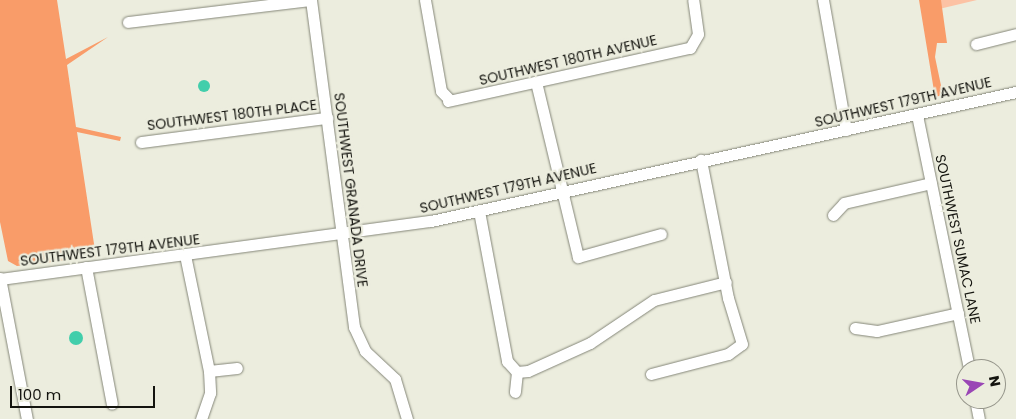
<!DOCTYPE html>
<style>
body{margin:0}
#map{position:relative;width:1016px;height:419px;overflow:hidden;background:#ecedde;font-family:Poppins,sans-serif}
div>[style]{position:absolute}
[style*='--x']{left:calc(var(--x)*1px);top:calc(var(--y)*1px);width:calc(var(--w)*1px);rotate:calc(var(--a)*1deg)}
.green>*{inset:0;background:#fcc2a4}
.forest>*{inset:0;background:#f99c69}
.water>*{inset:0;background:#42ceab}
.round{border-radius:50%}
.roads{filter:drop-shadow(0 0 1px #848678) drop-shadow(0 0 1px #848678)}
.minor>*{height:11px;margin:-5.5px;padding:0 5.5px;transform-origin:5.5px;border-radius:5.5px;background:#fff}
span{translate:-50% -50%;white-space:nowrap;text-align:center;line-height:1.15;-webkit-text-stroke:4.5px #ecedde;paint-order:stroke}
.street-label{font-size:14px;color:#14140f}
.north{position:absolute;left:956px;top:359px;width:50px;height:50px;box-sizing:border-box;background:#ecedde;border:1px solid #96968b;border-radius:50%;rotate:78deg;font-size:14px;font-weight:700;line-height:20px;text-align:center;color:#14140f}
.north::after{content:'';display:block;margin:auto;width:18px;height:22px;background:#9a46b5;clip-path:polygon(50% 0,100% 100%,50% 72%,0 100%)}
.scale{position:absolute;left:10px;top:386px;width:145px;height:22px;box-sizing:border-box;border:2px solid #14140f;border-top:0;padding-left:6px;font-size:15px;line-height:18px;white-space:nowrap;color:#14140f;-webkit-text-stroke:4px #ecedde;paint-order:stroke}
</style>
<div id="map">
<div class="green">
<i style="clip-path:polygon(941px 0,977px 0,939px 9px)"></i>
</div>
<div class="forest">
<i style="clip-path:polygon(0 0,57px 0,66px 59px,108px 37px,67px 65px,76px 127px,121px 137px,120px 141px,77px 132px,96px 257px,17px 266px,8px 261px,0 222px)"></i>
<i style="clip-path:polygon(919px 0,941px 0,947px 43px,937px 43px,935px 57px,943px 95px,935px 97px)"></i>
</div>
<div class="water">
<i class="round" style="left:198px;top:80px;width:12px;height:12px"></i>
<i class="round" style="left:69px;top:331px;width:14px;height:14px"></i>
</div>
<div class="roads">
<div class="minor">
<i style="--x:311;--y:0;--w:330;--a:82.5"></i>
<i style="--x:354;--y:327;--w:26;--a:65"></i>
<i style="--x:365;--y:351;--w:41;--a:43"></i>
<i style="--x:395;--y:379;--w:42;--a:73.3"></i>
<i style="--x:425;--y:0;--w:92;--a:80"></i>
<i style="--x:441;--y:91;--w:11;--a:45"></i>
<i style="--x:823;--y:0;--w:132;--a:80"></i>
<i style="--x:128;--y:22;--w:184;--a:-6.9"></i>
<i style="--x:976;--y:44;--w:41;--a:-14"></i>
<i style="--x:536;--y:82;--w:180;--a:76.5"></i>
<i style="--x:578;--y:257;--w:86;--a:-15.5"></i>
<i style="--x:448;--y:101;--w:248;--a:-12.4"></i>
<i style="--x:690;--y:48;--w:16;--a:-60"></i>
<i style="--x:698;--y:34;--w:34;--a:-98"></i>
<i style="--x:917;--y:115;--w:259;--a:78.4"></i>
<i style="--x:141;--y:142;--w:188;--a:-7.4"></i>
<i style="--x:479;--y:211;--w:153;--a:79.4"></i>
<i style="--x:507;--y:361;--w:15;--a:48"></i>
<i style="--x:517;--y:372;--w:20;--a:96"></i>
<i style="--x:833;--y:215;--w:16;--a:-47"></i>
<i style="--x:844;--y:203;--w:89;--a:-12.9"></i>
<i style="--x:185;--y:255;--w:118;--a:78.3"></i>
<i style="--x:209;--y:371;--w:22;--a:87"></i>
<i style="--x:210;--y:393;--w:28;--a:109"></i>
<i style="--x:86;--y:267;--w:139;--a:79.3"></i>
<i style="--x:0;--y:278;--w:144;--a:79.2"></i>
<i style="--x:0;--y:279;--w:435;--a:-7.7"></i>
<i style="--x:431;--y:221;--w:599;--a:-12.44"></i>
<i style="--x:855;--y:328;--w:22;--a:8"></i>
<i style="--x:877;--y:331;--w:83;--a:-12.5"></i>
<i style="--x:209;--y:371;--w:28;--a:-6"></i>
<i style="--x:517;--y:372;--w:11;--a:-5"></i>
<i style="--x:528;--y:371;--w:68;--a:-24.3"></i>
<i style="--x:590;--y:343;--w:77;--a:-33.9"></i>
<i style="--x:654;--y:300;--w:74;--a:-14"></i>
<i style="--x:651;--y:374;--w:80;--a:-14.6"></i>
<i style="--x:728;--y:354;--w:17;--a:-36"></i>
<i style="--x:742;--y:344;--w:48;--a:-106.9"></i>
<i style="--x:728;--y:298;--w:141;--a:-101.1"></i>
<i style="--x:975;--y:399;--w:20;--a:79"></i>
</div>
</div>
<div class="street-label">
<span style="left:568px;top:60px;rotate:-13deg">SOUTHWEST 180TH AVENUE</span>
<span style="left:903px;top:102px;rotate:-13deg">SOUTHWEST 179TH AVENUE</span>
<span style="left:232px;top:115px;rotate:-7deg">SOUTHWEST 180TH PLACE</span>
<span style="left:508px;top:188px;rotate:-13deg">SOUTHWEST 179TH AVENUE</span>
<span style="left:351px;top:190px;rotate:83deg">SOUTHWEST GRANADA DRIVE</span>
<span style="left:958px;top:239px;rotate:78deg">SOUTHWEST SUMAC LANE</span>
<span style="left:110px;top:250px;rotate:-7deg">SOUTHWEST 179TH AVENUE</span>
</div>
<div class="north">N</div>
<div class="scale">100 m</div>
</div>
